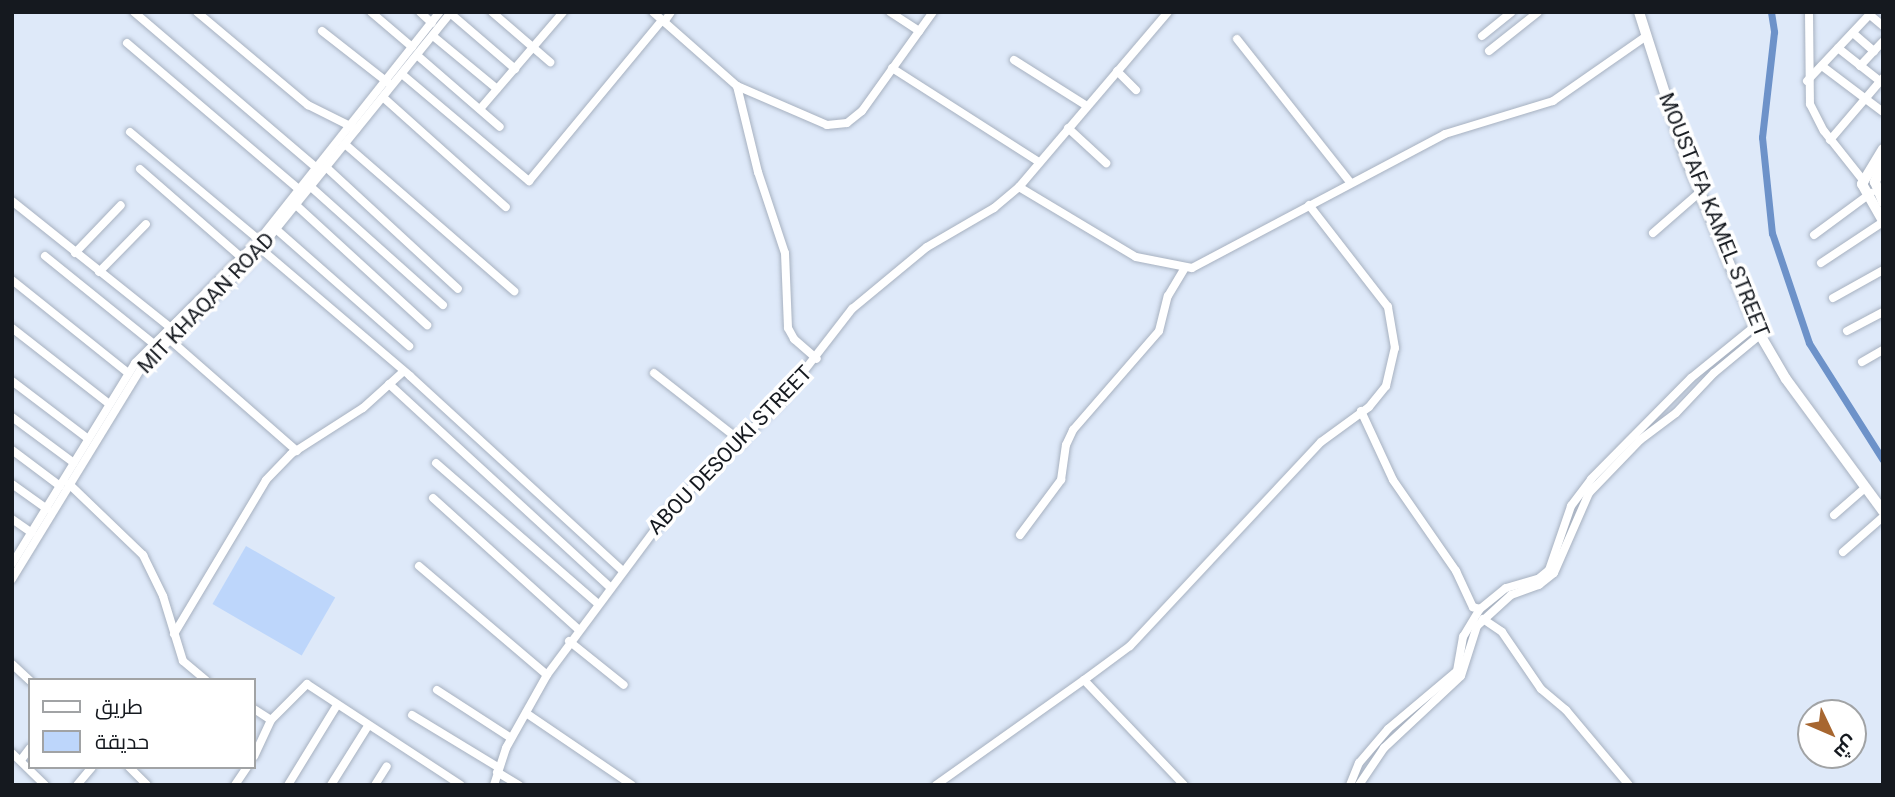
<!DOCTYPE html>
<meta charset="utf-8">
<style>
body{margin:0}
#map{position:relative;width:1895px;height:797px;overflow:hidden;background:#dee9f9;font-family:Roboto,Cairo,sans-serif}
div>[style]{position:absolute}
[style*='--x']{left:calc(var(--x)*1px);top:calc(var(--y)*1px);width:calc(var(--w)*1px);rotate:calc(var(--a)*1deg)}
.green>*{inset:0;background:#bdd6fb;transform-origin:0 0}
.canal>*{height:7px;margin:-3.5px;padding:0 3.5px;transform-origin:3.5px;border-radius:3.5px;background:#6d92c9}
.roads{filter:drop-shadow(0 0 2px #a7b1c0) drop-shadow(0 0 2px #a7b1c0)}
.minor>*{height:8px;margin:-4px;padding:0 4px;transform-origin:4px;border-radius:4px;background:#fff}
.secondary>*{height:10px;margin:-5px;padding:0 5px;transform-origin:5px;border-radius:5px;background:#fff}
span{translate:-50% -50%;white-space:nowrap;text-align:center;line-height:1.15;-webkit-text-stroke:7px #fff;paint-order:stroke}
.street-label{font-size:21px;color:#15191f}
.frame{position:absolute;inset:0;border:14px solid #15191f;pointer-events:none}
.legend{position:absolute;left:28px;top:678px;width:228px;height:91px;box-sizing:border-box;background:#fff;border:2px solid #a1a3a5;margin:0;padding:9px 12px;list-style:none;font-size:21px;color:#15191f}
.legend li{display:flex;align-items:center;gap:14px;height:35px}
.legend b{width:35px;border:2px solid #a1a3a5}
.north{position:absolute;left:1797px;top:699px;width:70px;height:70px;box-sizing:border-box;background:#fff;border:2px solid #a1a3a5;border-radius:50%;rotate:134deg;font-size:19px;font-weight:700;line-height:28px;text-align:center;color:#15191f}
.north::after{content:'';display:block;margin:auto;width:24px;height:32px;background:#a76630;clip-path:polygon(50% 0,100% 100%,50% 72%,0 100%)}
</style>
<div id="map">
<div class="green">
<i style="left:246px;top:546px;width:103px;height:67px;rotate:30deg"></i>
</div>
<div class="canal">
<i style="--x:1771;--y:12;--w:20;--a:81"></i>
<i style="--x:1774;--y:32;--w:106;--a:96.5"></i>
<i style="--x:1762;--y:137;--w:97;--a:84.1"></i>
<i style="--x:1772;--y:233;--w:116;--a:71.4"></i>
<i style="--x:1809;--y:343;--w:138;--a:57.7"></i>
</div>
<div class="roads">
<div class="minor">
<i style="--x:134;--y:12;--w:245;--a:40.5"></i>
<i style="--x:197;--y:12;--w:145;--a:40"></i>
<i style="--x:308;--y:105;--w:54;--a:26.6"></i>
<i style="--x:371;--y:12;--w:54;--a:40.5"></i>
<i style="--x:420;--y:12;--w:16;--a:43"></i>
<i style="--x:492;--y:12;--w:77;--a:40.8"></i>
<i style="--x:653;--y:12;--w:112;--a:41.4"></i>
<i style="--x:737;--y:86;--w:89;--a:76.3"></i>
<i style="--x:758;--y:172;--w:85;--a:71.6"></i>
<i style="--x:785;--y:253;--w:75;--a:87.7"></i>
<i style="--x:788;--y:328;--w:13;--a:61"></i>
<i style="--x:794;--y:339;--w:30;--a:41"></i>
<i style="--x:890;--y:12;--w:35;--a:33"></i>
<i style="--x:1809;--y:12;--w:92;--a:89.4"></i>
<i style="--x:1810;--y:104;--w:30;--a:63"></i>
<i style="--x:1824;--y:131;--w:61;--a:51.6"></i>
<i style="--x:450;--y:13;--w:86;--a:40.7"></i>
<i style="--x:1870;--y:15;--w:17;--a:40"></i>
<i style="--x:664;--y:22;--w:12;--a:-55"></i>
<i style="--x:322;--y:31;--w:83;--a:38.1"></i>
<i style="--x:1853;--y:33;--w:28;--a:41"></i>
<i style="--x:433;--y:36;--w:83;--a:39.6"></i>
<i style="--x:1482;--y:36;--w:38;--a:-39"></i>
<i style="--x:1237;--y:39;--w:182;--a:51.7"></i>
<i style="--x:127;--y:43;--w:227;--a:40.4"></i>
<i style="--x:1838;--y:48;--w:53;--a:38.2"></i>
<i style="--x:1489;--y:51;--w:63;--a:-38.5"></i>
<i style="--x:418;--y:56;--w:108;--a:40.9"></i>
<i style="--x:1014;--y:60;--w:86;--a:32.2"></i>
<i style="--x:1822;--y:66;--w:76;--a:37"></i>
<i style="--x:1860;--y:66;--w:34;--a:-47"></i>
<i style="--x:892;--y:68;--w:174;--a:32.6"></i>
<i style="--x:1117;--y:71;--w:27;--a:45"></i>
<i style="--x:403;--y:75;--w:165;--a:40.1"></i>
<i style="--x:529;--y:181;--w:209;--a:-50.4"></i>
<i style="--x:1807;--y:81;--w:95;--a:-46.7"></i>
<i style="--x:737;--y:86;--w:98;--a:23.4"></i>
<i style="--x:827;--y:125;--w:20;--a:-6"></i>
<i style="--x:847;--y:123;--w:19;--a:-39"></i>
<i style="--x:862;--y:111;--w:122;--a:-54.4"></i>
<i style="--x:385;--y:99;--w:162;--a:41.8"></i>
<i style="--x:480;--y:109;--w:128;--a:-49.4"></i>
<i style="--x:1068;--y:128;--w:52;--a:42.6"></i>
<i style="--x:130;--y:132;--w:168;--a:39.9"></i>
<i style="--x:1830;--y:140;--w:82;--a:-49.5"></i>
<i style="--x:346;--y:145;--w:223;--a:41"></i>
<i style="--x:327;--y:168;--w:178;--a:42.7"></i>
<i style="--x:140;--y:169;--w:135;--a:41.1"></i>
<i style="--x:311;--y:187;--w:177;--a:41.8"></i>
<i style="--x:1019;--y:187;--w:136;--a:30.9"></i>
<i style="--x:1136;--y:257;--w:57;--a:11.1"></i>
<i style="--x:1192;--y:268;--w:286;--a:-27.9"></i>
<i style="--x:1445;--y:134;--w:113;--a:-17"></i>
<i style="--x:1553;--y:101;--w:112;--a:-34.8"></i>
<i style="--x:12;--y:201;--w:202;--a:38.6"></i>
<i style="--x:296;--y:205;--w:178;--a:42.5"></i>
<i style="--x:277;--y:230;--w:176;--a:41.3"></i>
<i style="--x:1653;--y:233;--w:62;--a:-41.1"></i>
<i style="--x:1814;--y:235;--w:71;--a:-36.4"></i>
<i style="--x:261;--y:249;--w:196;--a:40.4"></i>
<i style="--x:410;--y:376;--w:287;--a:42.5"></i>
<i style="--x:75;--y:253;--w:66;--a:-46.2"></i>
<i style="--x:45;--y:256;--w:139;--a:38.9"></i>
<i style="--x:1821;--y:263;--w:74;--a:-33.5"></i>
<i style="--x:99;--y:272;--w:67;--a:-45.6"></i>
<i style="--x:12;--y:280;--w:149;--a:38.7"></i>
<i style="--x:1833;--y:298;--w:57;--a:-29.2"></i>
<i style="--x:12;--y:328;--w:122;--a:38"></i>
<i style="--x:1847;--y:331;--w:41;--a:-27.8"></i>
<i style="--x:169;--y:339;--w:170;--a:41.2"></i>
<i style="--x:1862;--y:362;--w:24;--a:-30"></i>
<i style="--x:654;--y:373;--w:112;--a:38.1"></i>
<i style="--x:12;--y:381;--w:94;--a:37.2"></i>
<i style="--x:389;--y:384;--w:300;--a:42.6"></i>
<i style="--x:1361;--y:411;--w:76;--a:65.1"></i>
<i style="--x:1393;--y:480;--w:111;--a:55.3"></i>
<i style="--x:1456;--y:571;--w:40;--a:65"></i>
<i style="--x:1473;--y:607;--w:7;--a:16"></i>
<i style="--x:12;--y:417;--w:77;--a:36.6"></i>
<i style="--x:12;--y:450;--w:60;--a:36.9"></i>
<i style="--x:436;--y:463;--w:213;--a:41"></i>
<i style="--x:12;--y:484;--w:43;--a:35.5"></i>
<i style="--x:69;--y:484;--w:103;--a:43.8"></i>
<i style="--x:143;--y:555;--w:46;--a:64"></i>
<i style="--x:163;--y:596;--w:68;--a:72.9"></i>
<i style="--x:183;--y:661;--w:30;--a:40"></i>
<i style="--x:433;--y:498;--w:195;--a:42.1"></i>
<i style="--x:1834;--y:515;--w:41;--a:-41.1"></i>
<i style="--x:12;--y:519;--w:24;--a:35"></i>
<i style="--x:1020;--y:535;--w:69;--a:-53.3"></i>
<i style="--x:1061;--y:480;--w:35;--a:-82"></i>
<i style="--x:1066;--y:445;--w:17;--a:-65"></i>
<i style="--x:1073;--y:430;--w:131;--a:-49"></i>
<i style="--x:1159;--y:331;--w:36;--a:-76"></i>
<i style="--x:1168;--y:296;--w:31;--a:-59"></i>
<i style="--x:1843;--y:552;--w:53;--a:-41.2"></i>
<i style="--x:12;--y:564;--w:236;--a:-58.5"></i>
<i style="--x:135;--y:363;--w:175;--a:-44.8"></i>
<i style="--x:259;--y:240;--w:291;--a:-51.6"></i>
<i style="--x:419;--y:566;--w:168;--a:40.4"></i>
<i style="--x:12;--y:579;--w:249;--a:-58.5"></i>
<i style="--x:142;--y:367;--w:146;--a:-44.2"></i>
<i style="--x:247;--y:265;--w:325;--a:-51.1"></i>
<i style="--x:1483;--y:619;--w:23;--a:34"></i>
<i style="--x:1502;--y:632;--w:69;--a:55.6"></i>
<i style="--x:1541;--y:689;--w:33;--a:40"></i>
<i style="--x:1566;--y:710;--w:98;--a:50"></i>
<i style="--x:174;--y:634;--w:179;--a:-59.1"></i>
<i style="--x:266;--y:480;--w:36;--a:-46"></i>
<i style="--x:291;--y:454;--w:85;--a:-32.6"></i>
<i style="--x:363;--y:408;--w:55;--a:-42.1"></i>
<i style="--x:569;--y:641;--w:70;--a:38.7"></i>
<i style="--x:12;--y:664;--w:25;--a:43"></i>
<i style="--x:1084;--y:680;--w:57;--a:-36.5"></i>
<i style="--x:1130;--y:646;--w:279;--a:-46.9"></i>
<i style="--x:1321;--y:442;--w:59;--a:-36.1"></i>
<i style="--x:1369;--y:407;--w:27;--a:-51"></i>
<i style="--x:1386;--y:386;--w:39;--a:-77"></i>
<i style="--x:1395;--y:348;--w:42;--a:-99.7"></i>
<i style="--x:1388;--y:307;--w:129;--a:-127.8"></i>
<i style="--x:437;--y:690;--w:88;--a:33"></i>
<i style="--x:254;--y:709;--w:20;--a:33"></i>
<i style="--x:271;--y:720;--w:40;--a:115"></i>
<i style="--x:526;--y:713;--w:128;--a:34.2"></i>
<i style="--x:412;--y:715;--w:100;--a:31.2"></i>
<i style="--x:271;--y:720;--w:51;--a:-45"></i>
<i style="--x:307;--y:684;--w:184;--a:33.3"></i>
<i style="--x:12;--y:753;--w:46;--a:44.1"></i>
<i style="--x:21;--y:760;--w:15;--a:-53"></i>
<i style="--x:129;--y:767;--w:25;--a:45"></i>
<i style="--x:497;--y:772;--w:26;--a:31"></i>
<i style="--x:77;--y:785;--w:23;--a:-50"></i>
<i style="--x:235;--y:785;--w:22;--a:-56"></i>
<i style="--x:288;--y:785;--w:94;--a:-58.5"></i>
<i style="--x:331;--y:785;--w:70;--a:-57.9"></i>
<i style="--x:375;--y:785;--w:22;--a:-58"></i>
<i style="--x:494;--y:785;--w:39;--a:-72"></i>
<i style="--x:506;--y:748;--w:84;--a:-60.7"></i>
<i style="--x:547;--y:675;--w:208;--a:-53.4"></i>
<i style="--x:671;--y:508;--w:152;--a:-44.2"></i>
<i style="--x:780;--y:402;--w:118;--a:-52.3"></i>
<i style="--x:852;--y:309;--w:97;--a:-39.6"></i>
<i style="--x:927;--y:247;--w:78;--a:-30.2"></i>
<i style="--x:994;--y:208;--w:33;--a:-40"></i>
<i style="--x:1019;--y:187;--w:230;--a:-49.6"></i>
<i style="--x:936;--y:785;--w:181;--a:-35.4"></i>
<i style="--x:1084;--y:680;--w:145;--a:46.4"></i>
<i style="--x:1350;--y:785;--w:24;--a:-68"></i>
<i style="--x:1359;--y:763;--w:45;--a:-49.5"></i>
<i style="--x:1388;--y:729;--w:90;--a:-40"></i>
<i style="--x:1457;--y:671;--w:35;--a:-80"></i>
<i style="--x:1463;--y:637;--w:33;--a:-59"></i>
<i style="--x:1480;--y:609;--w:33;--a:-39"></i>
<i style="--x:1506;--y:588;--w:33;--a:-16"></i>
<i style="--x:1538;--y:579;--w:14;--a:-39"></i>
<i style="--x:1549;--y:570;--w:68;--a:-71"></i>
<i style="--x:1571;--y:506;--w:34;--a:-53"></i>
<i style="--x:1591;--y:479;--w:142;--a:-45.3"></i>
<i style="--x:1691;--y:378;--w:82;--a:-39.1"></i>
<i style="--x:1359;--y:785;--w:45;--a:-56"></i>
<i style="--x:1384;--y:748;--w:105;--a:-43.1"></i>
<i style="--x:1461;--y:676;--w:52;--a:-72.3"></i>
<i style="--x:1477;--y:626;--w:46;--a:-42.4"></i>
<i style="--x:1511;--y:595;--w:30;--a:-20"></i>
<i style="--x:1539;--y:585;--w:19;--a:-39"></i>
<i style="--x:1554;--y:573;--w:87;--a:-66.4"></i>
<i style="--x:1589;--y:493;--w:74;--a:-46.1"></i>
<i style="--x:1640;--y:440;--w:45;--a:-36.9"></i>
<i style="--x:1676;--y:413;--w:55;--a:-46.5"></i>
<i style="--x:1714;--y:373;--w:60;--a:-39.6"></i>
</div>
<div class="secondary">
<i style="--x:1639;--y:12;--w:151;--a:72.3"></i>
<i style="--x:1685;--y:156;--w:184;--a:67.6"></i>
<i style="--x:1755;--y:326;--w:61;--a:59.7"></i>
<i style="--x:1786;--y:379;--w:164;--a:53.7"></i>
<i style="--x:1883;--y:149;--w:41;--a:121"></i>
<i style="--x:1862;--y:184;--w:43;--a:60.4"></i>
<i style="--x:1883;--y:162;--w:22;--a:112"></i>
<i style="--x:1875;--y:182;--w:22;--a:68"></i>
</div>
</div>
<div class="street-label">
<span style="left:1714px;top:215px;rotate:68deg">MOUSTAFA KAMEL STREET</span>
<span style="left:206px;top:303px;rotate:-46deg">MIT KHAQAN ROAD</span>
<span style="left:730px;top:450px;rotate:-46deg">ABOU DESOUKI STREET</span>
</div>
<div class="frame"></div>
<ul class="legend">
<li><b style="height:9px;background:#fff"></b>طريق</li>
<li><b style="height:19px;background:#bdd6fb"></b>حديقة</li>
</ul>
<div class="north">ش</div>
</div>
